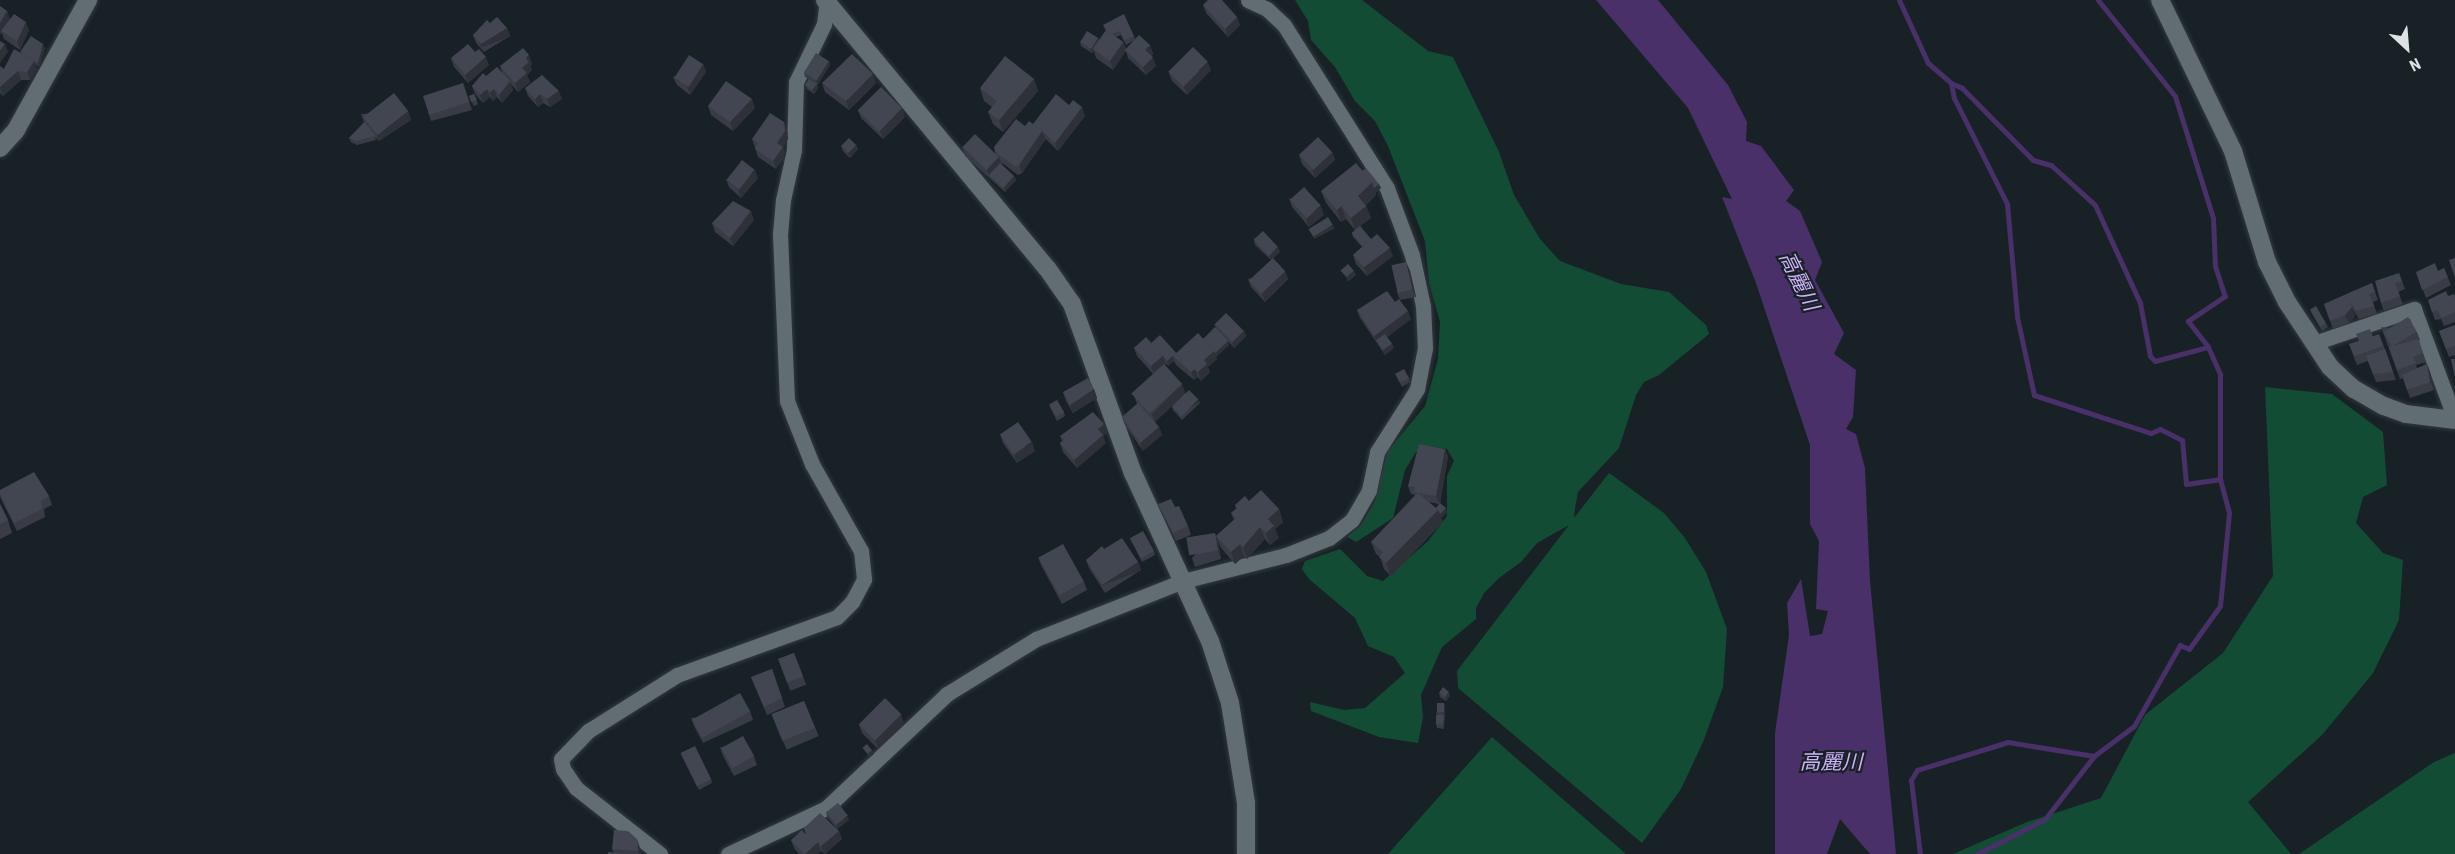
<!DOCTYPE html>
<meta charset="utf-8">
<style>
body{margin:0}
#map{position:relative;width:2455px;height:854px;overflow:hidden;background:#182126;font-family:"Roboto Condensed","Noto Sans JP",sans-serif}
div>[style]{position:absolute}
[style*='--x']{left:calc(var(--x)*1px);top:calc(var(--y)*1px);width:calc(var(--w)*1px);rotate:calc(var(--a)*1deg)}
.green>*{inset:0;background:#134c35}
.water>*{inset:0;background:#493069}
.stream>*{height:5px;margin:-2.5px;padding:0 2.5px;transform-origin:2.5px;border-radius:2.5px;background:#493069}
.roads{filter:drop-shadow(0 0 2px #343a3e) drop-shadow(0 0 2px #343a3e)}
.street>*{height:15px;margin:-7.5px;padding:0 7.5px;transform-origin:7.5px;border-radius:7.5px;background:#626d73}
.secondary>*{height:18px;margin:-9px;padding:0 9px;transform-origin:9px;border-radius:9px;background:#626d73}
.wall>*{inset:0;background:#393c45;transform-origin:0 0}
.shaded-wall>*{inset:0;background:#2e3138;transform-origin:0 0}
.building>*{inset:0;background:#424650;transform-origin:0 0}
span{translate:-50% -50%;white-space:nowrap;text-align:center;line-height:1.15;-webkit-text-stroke:4.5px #182126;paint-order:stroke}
.water-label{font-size:21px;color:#ceb2f9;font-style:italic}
.north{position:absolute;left:2377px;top:18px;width:60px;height:60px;-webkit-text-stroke:4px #182126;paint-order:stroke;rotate:154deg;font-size:16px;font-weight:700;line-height:24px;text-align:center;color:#dce2e6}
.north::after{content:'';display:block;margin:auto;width:21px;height:27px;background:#dce2e6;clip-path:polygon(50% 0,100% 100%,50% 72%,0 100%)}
</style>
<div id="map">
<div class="green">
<i style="clip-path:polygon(1295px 0,1362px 0,1428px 51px,1453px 57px,1499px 152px,1514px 195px,1540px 239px,1560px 261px,1621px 284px,1669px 292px,1706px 325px,1709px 334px,1659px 375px,1644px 382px,1636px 395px,1619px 448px,1578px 492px,1575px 508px,1574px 518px,1609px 473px,1664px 513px,1685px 538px,1706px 572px,1727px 629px,1723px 687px,1703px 742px,1681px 789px,1642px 843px,1458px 688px,1457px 671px,1569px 525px,1537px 543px,1521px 562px,1499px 578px,1484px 593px,1476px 608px,1476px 619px,1442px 647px,1421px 695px,1423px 717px,1418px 743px,1379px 737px,1311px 711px,1310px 702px,1344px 710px,1365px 708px,1405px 673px,1394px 657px,1368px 646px,1355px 618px,1309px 579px,1302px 569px,1305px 561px,1340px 549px,1367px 576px,1383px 581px,1428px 541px,1447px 516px,1447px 476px,1454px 461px,1447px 449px,1427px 446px,1416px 452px,1405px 470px,1393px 518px,1356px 542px,1347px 537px,1361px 525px,1375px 501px,1387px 452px,1425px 406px,1438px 359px,1440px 322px,1429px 283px,1425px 241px,1388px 146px,1375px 121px,1355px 101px,1335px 67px,1311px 40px,1308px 21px)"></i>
<i style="clip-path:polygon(2265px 387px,2332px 394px,2383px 432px,2387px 485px,2363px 497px,2356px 523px,2383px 553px,2403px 560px,2399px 620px,2373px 673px,2322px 735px,2248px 802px,2291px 854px,1953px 854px,2027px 822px,2101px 798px,2145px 715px,2223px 653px,2273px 576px)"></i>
<i style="clip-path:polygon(1492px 737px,1557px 794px,1626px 854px,1388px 854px)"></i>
<i style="clip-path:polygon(2455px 753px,2455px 854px,2299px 854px,2434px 762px)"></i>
</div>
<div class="water">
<i style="clip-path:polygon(1596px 0,1658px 0,1728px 85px,1747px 122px,1746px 141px,1761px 146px,1794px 190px,1786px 201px,1800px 211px,1822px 262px,1815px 280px,1844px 333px,1834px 354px,1856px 370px,1853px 417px,1846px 429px,1856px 434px,1865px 468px,1870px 581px,1896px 854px,1870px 854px,1840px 819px,1827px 854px,1775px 854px,1775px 733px,1789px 635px,1787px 603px,1801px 579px,1810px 636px,1822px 634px,1828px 611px,1816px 609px,1819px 541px,1810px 524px,1810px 445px,1756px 283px,1722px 197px,1732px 199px,1688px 108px)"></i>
</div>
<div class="stream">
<i style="--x:1899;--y:0;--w:69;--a:65.3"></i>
<i style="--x:1928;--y:63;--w:30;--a:41"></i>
<i style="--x:1951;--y:83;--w:15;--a:79"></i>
<i style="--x:1954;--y:98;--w:119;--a:63.4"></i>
<i style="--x:2007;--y:204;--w:113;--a:84.9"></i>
<i style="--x:2017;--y:317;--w:80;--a:77.7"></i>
<i style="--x:2034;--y:395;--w:123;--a:18"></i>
<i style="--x:2151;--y:433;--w:10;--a:-24"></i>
<i style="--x:2160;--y:429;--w:25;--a:27"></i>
<i style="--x:2182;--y:440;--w:44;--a:84.8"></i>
<i style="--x:2186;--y:484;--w:34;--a:-8"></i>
<i style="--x:2220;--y:479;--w:35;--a:75"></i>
<i style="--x:2229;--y:513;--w:93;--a:95.5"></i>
<i style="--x:2220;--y:606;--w:53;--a:125.8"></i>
<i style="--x:2189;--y:649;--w:10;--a:-156"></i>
<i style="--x:2180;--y:645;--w:93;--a:119.6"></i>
<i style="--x:2134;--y:726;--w:50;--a:143.1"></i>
<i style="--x:2094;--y:756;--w:87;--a:-170.8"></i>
<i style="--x:2008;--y:742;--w:95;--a:162.9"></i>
<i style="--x:1917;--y:770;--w:12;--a:121"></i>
<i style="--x:1911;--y:780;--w:75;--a:83.1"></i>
<i style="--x:2098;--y:0;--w:123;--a:51.3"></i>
<i style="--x:2175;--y:96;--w:128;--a:72.7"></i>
<i style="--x:2213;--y:218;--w:48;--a:87.6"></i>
<i style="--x:2215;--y:266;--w:32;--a:72"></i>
<i style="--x:2225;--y:296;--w:45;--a:146"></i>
<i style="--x:2188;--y:321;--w:33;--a:52"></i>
<i style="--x:2208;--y:347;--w:30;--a:66"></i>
<i style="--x:2220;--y:374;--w:105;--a:90"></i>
<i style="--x:1951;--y:83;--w:12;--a:24"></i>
<i style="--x:1962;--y:88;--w:101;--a:45.4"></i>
<i style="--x:2033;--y:160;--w:19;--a:16"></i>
<i style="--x:2051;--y:165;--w:59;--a:42.3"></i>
<i style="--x:2095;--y:205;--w:108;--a:65.3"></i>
<i style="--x:2140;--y:303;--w:54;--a:79.3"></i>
<i style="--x:2150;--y:356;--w:7;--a:45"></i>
<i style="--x:2155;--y:361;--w:55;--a:-14.8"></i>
<i style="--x:1977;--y:854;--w:76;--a:-27.2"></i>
<i style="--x:2045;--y:819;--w:80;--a:-52.1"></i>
</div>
<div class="roads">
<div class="street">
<i style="--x:2314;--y:343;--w:106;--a:-18.8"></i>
<i style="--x:2414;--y:309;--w:117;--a:69.6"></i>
<i style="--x:660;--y:854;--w:107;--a:-141.8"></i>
<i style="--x:576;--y:788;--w:23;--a:-124"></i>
<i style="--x:563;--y:769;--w:10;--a:-101"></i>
<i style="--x:561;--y:759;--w:39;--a:-46"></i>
<i style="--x:588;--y:731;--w:105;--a:-32.2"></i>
<i style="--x:677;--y:675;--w:170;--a:-19.9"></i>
<i style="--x:837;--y:617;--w:21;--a:-45"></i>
<i style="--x:852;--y:602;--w:26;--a:-62"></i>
<i style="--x:864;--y:579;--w:28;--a:-96"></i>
<i style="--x:861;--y:551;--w:100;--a:-119.4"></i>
<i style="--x:812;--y:464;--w:68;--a:-111.6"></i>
<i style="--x:787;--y:401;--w:167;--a:-92.4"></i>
<i style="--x:780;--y:234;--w:34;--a:-85"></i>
<i style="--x:783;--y:200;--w:51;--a:-77.6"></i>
<i style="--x:794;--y:150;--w:68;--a:-88.3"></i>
<i style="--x:796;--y:82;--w:64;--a:-64.2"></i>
<i style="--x:824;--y:24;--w:24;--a:-83"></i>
<i style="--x:728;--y:854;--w:108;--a:-25.1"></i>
<i style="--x:826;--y:808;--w:166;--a:-43.3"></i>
<i style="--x:947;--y:694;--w:105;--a:-31.7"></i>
<i style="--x:1036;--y:639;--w:158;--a:-21.5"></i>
<i style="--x:1183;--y:581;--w:106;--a:-14.2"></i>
<i style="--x:1286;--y:555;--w:46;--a:-21.6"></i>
<i style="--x:1329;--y:538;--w:29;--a:-38"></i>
<i style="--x:1352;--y:520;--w:34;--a:-60"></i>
<i style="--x:1369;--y:490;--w:39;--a:-78"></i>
<i style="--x:1377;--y:452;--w:75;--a:-57.6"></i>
<i style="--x:1417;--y:389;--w:42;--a:-79"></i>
<i style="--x:1425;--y:348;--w:42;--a:-92.7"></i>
<i style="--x:1423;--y:306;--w:52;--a:-102.2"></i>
<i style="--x:1412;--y:255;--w:72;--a:-110.5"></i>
<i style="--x:1387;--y:188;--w:193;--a:-122.3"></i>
<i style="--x:1284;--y:25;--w:23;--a:-137"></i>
<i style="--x:1267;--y:9;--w:21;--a:-155"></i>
</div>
<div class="secondary">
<i style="--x:825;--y:0;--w:348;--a:50.4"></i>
<i style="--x:1047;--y:268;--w:44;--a:55.2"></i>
<i style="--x:1072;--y:304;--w:180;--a:70.2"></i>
<i style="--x:1133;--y:473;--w:185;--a:65.4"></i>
<i style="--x:1210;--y:641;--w:65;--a:72.1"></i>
<i style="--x:1230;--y:703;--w:101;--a:80.9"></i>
<i style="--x:1246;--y:803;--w:51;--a:90"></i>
<i style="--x:2160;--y:0;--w:168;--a:64.2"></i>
<i style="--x:2233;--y:151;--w:116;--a:73"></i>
<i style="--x:2267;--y:262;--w:45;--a:63.4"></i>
<i style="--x:2287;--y:302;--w:78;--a:56.5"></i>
<i style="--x:2330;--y:367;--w:33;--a:43"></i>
<i style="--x:2354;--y:389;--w:34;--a:30"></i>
<i style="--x:2384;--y:406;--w:23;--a:20"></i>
<i style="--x:2406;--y:414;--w:49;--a:7"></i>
<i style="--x:0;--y:148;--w:24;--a:-48"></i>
<i style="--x:16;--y:130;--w:149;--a:-61"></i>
</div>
</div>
<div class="wall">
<i style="clip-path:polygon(1203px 5px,1237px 17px,1240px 25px,1228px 37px,1206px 13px)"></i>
<i style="clip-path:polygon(0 6px,7px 11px,10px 19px,29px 30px,20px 50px,4px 39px,2px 33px,0 34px)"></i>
<i style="clip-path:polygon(490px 23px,507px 28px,510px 36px,484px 52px,476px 43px,473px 35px)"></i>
<i style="clip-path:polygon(evenodd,1103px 25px,1134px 36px,1135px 39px,1150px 45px,1153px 54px,1151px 56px,1156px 66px,1146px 75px,1128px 58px,1126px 51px,1113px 70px,1096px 58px,1094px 51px,1092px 53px,1081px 46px,1080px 42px,1098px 38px,1099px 41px,1106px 31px,1103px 25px,1121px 35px,1126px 45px,1135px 40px,1126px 49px,1123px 42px,1116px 37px,1121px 35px)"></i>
<i style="clip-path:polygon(45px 48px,39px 67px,35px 64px,37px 70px,30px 80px,21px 80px,3px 96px,0 93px,0 66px,4px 69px,21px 53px)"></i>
<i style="clip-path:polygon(451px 58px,489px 65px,468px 83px,454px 67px)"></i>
<i style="clip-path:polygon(829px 61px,830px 65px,817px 85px,818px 88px,814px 94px,807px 89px,805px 85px,809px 79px,805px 77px,804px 73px)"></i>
<i style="clip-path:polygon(532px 64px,530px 66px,532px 70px,527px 75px,530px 82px,518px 92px,510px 83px,513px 90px,502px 103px,497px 97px,493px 101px,490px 97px,483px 103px,475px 94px,472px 86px,486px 76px,502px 73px,500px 66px)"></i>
<i style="clip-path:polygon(703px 64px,706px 72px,690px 95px,677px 85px,673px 77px)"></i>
<i style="clip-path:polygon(1211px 70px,1187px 95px,1172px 81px,1169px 73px)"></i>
<i style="clip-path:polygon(1034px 79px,1038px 91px,1003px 132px,993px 124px,988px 112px,992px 107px,984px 101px,980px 88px)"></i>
<i style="clip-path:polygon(463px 83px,472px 110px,431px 121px,428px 112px)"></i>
<i style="clip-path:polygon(822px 83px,876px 83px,849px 110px,825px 92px)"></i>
<i style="clip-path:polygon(525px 88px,562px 99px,550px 107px,543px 103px,538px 107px,528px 96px)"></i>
<i style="left:474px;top:94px;width:11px;height:5px;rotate:68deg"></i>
<i style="clip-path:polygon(1069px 105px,1082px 107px,1085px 116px,1058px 151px,1046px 139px,1022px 173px,1018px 175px,1002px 163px,1002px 165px,1014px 176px,1016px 180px,1005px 192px,965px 156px,962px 147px,996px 153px,994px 147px,1025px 126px,1033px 124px)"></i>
<i style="clip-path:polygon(708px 106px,755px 108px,733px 131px,711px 115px)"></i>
<i style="clip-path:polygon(858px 110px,905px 117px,883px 139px,861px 118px)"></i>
<i style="clip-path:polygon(408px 111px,411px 120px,379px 141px,375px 137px,376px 140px,357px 145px,351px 142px,349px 138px,364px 122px,361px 114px)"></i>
<i style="clip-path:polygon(784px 122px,787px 131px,788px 139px,783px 147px,786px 155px,776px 169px,758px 157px,752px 139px)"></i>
<i style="clip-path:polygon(856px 145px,858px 149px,850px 158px,843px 151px,841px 146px)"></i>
<i style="clip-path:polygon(1332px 152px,1335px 160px,1315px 178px,1302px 164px,1299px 155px)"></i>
<i style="clip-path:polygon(1362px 171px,1381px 188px,1376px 192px,1376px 195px,1366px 205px,1371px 218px,1360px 226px,1371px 239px,1393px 256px,1367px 276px,1356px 264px,1353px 255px,1362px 247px,1353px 237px,1352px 233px,1355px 230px,1346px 219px,1341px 222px,1326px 203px,1321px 191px)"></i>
<i style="clip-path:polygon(758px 178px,741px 198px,729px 187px,726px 179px)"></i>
<i style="clip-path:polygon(1289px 198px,1324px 215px,1309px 227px,1292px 207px)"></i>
<i style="clip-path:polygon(754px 220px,733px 246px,715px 232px,712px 223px)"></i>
<i style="clip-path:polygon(1254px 240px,1280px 252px,1271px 260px,1255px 245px)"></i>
<i style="clip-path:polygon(1406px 262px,1410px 271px,1416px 297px,1400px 300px,1397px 292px)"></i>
<i style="clip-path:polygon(2444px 268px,2451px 285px,2426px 298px,2416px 272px,2438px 271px)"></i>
<i style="clip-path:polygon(1285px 271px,1288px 279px,1265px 302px,1251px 287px,1248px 279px)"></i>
<i style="clip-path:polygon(2399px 273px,2405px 289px,2398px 292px,2403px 304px,2384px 311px,2381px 303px)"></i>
<i style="clip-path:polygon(2372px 283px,2378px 300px,2373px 302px,2377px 314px,2359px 319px,2352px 308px,2355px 316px,2349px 323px,2333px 329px,2324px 304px)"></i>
<i style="clip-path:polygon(2448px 296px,2455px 297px,2455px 322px,2444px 326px,2441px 319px,2435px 320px,2428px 300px)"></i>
<i style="clip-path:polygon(1395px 302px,1411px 319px,1387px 337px,1392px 344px,1394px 348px,1385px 355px,1360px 318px,1357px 310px)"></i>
<i style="clip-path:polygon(2310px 310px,2326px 323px,2328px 327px,2322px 331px)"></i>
<i style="clip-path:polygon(1214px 324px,1244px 331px,1246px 336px,1234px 348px,1228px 341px,1229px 345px,1216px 357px,1217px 359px,1208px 367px,1210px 372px,1201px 381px,1198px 377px,1194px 380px,1176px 365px,1174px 361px,1168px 366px,1165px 362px,1166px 364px,1165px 365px,1182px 384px,1185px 393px,1198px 399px,1200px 403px,1182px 420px,1173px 410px,1172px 406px,1155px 422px,1159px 427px,1162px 435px,1143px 451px,1125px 425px,1122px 417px,1137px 404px,1134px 396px,1154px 375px,1137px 356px,1134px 348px,1151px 343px,1176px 353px,1203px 339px,1216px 328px)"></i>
<i style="clip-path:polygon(2455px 325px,2455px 355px,2449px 357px,2439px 331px)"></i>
<i style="clip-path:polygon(2381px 327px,2417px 332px,2420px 340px,2419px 341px,2426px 362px,2416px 365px,2417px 368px,2427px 364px,2430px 372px,2434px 390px,2410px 398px,2403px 378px,2400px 379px)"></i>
<i style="clip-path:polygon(2379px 334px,2385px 349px,2396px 380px,2376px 382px,2368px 361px,2357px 365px,2349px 344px)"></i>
<i style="clip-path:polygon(1395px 374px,1409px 378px,1410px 382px,1402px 387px)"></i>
<i style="clip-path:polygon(1094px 389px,1097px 398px,1073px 413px,1066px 401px,1063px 392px)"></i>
<i style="clip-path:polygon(1049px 405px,1064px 412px,1065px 416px,1057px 421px)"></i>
<i style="clip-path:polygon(1104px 424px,1107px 433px,1103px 436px,1106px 443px,1077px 468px,1063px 452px,1060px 443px,1062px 441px,1060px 436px)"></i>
<i style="clip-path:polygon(1000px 434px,1035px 451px,1017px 463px,1003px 443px)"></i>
<i style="clip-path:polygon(evenodd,1445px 449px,1448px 457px,1440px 503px,1447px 512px,1441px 518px,1443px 522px,1391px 576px,1384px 569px,1380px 557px,1376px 554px,1371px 542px,1415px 495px,1411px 494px,1408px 486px,1445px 449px,1429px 502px,1439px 504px,1436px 508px,1429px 502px)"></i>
<i style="clip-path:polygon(0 490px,49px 496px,52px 505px,44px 509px,45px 517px,17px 531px,1px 499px,0 496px)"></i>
<i style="clip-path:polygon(1249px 501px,1279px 509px,1283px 522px,1275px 529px,1279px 538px,1270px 545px,1265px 539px,1247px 559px,1244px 556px,1235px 564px,1221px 548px,1216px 536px,1234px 520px,1231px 513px,1236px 509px,1235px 505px)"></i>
<i style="clip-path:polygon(0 504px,8px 520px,12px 533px,0 539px)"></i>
<i style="clip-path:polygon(1158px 504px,1175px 507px,1188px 526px,1191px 535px,1176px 541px,1162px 513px)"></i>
<i style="clip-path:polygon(1215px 533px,1218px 541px,1221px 559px,1195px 567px,1192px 558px)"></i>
<i style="clip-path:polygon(1130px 538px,1154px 551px,1155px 555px,1142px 562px)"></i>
<i style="clip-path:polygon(1104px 549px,1138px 562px,1141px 570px,1105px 593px,1089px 568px,1086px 560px)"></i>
<i style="clip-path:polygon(1038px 557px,1084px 582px,1087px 590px,1062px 604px,1041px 565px)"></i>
<i style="left:794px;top:653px;width:34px;height:17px;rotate:69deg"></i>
<i style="clip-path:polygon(772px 669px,785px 707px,767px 715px,751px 677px)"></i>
<i style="clip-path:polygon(1439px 693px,1450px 696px,1446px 701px,1440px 697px)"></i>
<i style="left:804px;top:701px;width:38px;height:35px;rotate:67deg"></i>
<i style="clip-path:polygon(1444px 703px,1445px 708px,1444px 729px,1437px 728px,1436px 724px,1437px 715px,1436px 712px)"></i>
<i style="clip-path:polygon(750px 711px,753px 720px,703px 743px,694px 726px,691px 718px)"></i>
<i style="clip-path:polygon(904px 723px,878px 749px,862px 733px,859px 725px)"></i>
<i style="clip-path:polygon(720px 747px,754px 756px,757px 765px,734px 776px,723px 756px)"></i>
<i style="clip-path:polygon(681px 754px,711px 779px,712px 783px,699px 790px)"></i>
<i style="clip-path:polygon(826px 812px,849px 820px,837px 829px,827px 817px)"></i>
<i style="clip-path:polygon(839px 831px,842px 839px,825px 854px,821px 851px,817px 854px,799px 854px,794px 848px,791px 840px,806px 834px)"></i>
<i style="clip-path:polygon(640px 848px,641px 854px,608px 854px,614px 853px,612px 849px)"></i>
</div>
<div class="shaded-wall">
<i style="clip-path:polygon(7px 11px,10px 19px,1px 31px,2px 33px,1px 34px,0 32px,0 23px)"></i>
<i style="clip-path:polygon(1237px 17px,1240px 25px,1228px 37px,1225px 29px)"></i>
<i style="clip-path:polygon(26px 22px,29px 30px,20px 50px,17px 41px)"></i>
<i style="left:507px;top:28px;width:9px;height:31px;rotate:69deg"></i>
<i style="clip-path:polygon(1098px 38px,1099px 43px,1092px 53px,1090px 49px)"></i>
<i style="clip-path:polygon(1123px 42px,1126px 51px,1113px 70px,1110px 61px)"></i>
<i style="clip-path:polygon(5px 44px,8px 52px,0 63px,0 51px)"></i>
<i style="clip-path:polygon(43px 44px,45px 48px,39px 67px,38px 63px)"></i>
<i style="clip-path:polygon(1150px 45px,1153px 54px,1148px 59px,1145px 50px)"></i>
<i style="clip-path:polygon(529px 55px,532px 64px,530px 66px,532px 70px,527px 75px,530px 82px,518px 92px,515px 83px,526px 58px)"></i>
<i style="clip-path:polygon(486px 57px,489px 65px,468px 83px,465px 75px)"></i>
<i style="clip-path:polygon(1153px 57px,1156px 66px,1146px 75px,1143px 67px)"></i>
<i style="clip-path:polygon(34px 61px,37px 70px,30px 80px,27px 72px)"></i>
<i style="clip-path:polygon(829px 61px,830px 65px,818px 85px,816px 81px)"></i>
<i style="clip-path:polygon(1208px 62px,1211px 70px,1187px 95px,1184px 87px)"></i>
<i style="clip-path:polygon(703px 64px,706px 72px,690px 95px,687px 86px)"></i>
<i style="clip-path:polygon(18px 71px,21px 80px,3px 96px,0 87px)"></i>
<i style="clip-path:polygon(873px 74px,876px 83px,849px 110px,846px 101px)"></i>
<i style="clip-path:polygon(1034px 79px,1038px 91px,1003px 132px,999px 120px)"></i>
<i style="clip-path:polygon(510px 81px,513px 90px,502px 103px,499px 95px)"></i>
<i style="clip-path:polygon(817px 84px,818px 88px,814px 94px,812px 90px)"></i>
<i style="clip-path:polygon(487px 89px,490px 97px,483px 103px,480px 95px)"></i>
<i style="clip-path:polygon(494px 89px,497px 97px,493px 101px,490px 92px)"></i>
<i style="clip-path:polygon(559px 91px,562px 99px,550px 107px,547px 99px)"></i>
<i style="clip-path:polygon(540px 94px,543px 103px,538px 107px,535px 99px)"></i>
<i style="clip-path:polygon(752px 99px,755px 108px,733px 131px,730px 122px)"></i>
<i style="clip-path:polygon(1082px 107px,1085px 116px,1058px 151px,1055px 143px)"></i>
<i style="clip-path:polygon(902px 108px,905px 117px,883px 139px,880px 131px)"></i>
<i style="clip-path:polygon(408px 111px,411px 120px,379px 141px,376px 133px)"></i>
<i style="clip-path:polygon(784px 122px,787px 131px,788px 139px,783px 147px,786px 155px,776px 169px,773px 161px,777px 143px)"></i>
<i style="clip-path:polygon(1042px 131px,1046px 139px,1022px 173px,1019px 165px)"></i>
<i style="clip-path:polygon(856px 145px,858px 149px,850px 158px,848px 153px)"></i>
<i style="clip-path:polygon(1332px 152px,1335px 160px,1315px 178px,1312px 170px)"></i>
<i style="clip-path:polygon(999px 157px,1002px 165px,989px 175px,990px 178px,987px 170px)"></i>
<i style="clip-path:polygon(755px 170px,758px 178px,741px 198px,738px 190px)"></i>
<i style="clip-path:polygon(1014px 176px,1016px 180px,1005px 192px,1004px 188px)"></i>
<i style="clip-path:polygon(1372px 182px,1379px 184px,1381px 188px,1376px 192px,1376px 195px,1363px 208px,1366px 206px,1371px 218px,1355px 230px,1351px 218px,1358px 196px)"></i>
<i style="clip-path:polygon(1321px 206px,1324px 215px,1309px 227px,1306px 219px)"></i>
<i style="clip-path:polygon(1341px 206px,1346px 219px,1341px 222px,1337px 210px)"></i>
<i style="clip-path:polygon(751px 211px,754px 220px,733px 246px,730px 238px)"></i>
<i style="left:1333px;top:225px;width:4px;height:23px;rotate:63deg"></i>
<i style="clip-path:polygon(1278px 247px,1280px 252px,1271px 260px,1269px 256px)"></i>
<i style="clip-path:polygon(1390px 248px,1393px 256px,1367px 276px,1364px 267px)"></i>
<i style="clip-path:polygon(1406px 262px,1410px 271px,1416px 297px,1412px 289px)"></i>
<i style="clip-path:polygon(1285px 271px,1288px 279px,1265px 302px,1262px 293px)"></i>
<i style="clip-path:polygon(1354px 271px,1356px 275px,1348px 282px,1346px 277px)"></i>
<i style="clip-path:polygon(2352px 307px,2355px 316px,2349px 323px,2345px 315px)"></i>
<i style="clip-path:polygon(1408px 311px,1411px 319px,1378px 344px,1374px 336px)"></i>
<i style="clip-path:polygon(1244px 331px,1246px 336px,1234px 348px,1232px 343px)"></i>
<i style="clip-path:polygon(1228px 341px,1229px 345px,1216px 357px,1215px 353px)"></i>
<i style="clip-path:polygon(1392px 344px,1394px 348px,1385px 355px,1383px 350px)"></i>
<i style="clip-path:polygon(1214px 351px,1217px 359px,1208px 367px,1210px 372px,1201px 381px,1198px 372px,1204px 360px)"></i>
<i style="clip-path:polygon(1163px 356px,1166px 364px,1154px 375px,1151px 366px)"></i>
<i style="clip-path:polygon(1173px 356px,1174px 361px,1168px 366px,1167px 361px)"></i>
<i style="clip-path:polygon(2427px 364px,2430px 372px,2434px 390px,2430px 382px)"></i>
<i style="clip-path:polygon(1195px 369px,1198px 377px,1194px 380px,1191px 372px)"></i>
<i style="clip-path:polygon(1182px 384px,1185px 393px,1155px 422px,1152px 414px)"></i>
<i style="clip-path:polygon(1094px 389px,1097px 398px,1073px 413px,1070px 405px)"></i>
<i style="left:1198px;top:399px;width:4px;height:25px;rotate:63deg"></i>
<i style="clip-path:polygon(1104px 424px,1107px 433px,1103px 436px,1106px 443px,1077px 468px,1074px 460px,1098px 429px)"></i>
<i style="clip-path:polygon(1159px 427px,1162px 435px,1143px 451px,1140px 443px)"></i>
<i style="clip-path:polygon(1032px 442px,1035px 451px,1017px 463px,1014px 455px)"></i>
<i style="clip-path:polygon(1445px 449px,1448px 457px,1440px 504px,1436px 496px)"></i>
<i style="clip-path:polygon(1446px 508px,1447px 512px,1441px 518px,1443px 522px,1391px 576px,1386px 563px,1438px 510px)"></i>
<i style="clip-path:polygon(1279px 509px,1283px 522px,1275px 529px,1279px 538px,1270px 545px,1266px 533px,1268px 519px)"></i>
<i style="clip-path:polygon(1260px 527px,1265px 539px,1247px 559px,1243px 547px)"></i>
<i style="clip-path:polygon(1215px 533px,1218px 541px,1221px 559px,1218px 551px)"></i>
<i style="clip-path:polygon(1240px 544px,1244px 556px,1235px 564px,1231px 552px)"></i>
<i style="left:1138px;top:562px;width:9px;height:43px;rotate:69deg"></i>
<i style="clip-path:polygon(1449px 692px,1450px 696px,1446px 701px,1445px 697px)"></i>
<i style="clip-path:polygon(1444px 703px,1445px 708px,1444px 729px,1443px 725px,1444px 716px,1443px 713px)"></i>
<i style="clip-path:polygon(901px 714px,904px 723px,878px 749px,875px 740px)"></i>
<i style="clip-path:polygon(872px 750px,874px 754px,869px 758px,867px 754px)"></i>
<i style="clip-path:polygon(848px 816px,849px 820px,837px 829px,836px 825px)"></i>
<i style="clip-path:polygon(839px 831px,842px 839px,824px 854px,821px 846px)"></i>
<i style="clip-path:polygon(637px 839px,640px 848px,641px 854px,639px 854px,638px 851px)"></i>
<i style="clip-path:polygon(818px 842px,821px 851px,817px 854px,805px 854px)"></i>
</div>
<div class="building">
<i style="clip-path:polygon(1208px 0,1222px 0,1237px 17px,1225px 29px,1203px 5px)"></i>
<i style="clip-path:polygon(0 6px,7px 11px,0 23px)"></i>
<i style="clip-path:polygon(14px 14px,26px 22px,17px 41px,1px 31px)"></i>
<i style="clip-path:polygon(1124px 14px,1134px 36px,1124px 40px,1120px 31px,1112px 34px,1107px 31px,1103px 25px)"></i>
<i style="clip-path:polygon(497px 17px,507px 28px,481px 44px,473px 35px,487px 20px,490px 23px)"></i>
<i style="left:1106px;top:30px;width:21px;height:23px;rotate:35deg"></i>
<i style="left:1087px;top:31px;width:13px;height:13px;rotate:32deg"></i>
<i style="clip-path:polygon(1139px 35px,1150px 45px,1145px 50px,1153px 57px,1143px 67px,1125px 50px)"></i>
<i style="clip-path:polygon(31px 36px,43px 44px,38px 63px,20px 52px)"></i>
<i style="clip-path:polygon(0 41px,5px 44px,0 51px)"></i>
<i style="clip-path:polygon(468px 44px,475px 52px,479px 49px,486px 57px,465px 75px,451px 58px)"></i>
<i style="left:1193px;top:47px;width:21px;height:35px;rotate:45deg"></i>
<i style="clip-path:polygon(523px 48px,529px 55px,526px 58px,529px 62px,522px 68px,527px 73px,515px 83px,500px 66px)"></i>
<i style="clip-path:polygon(14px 49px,34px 61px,27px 72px,18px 71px,0 87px,0 66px,4px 69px)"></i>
<i style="left:816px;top:53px;width:15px;height:23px;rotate:32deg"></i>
<i style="clip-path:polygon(852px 54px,873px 74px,846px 101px,822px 83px)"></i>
<i style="left:689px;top:55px;width:17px;height:27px;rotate:33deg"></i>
<i style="clip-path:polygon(1005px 56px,1034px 79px,999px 120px,988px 112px,997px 101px,980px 88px)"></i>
<i style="clip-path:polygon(497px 67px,510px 81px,499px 95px,494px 89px,490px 92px,487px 89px,480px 95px,472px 86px,483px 73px,486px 76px)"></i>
<i style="clip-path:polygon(542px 75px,559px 91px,547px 99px,540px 94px,535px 99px,525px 88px)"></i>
<i style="clip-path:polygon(809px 79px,817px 84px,812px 90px,805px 85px)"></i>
<i style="clip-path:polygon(726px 81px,752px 99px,730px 122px,708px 106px)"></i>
<i style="left:463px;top:83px;width:20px;height:42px;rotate:72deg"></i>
<i style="left:881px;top:87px;width:30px;height:33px;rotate:45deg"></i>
<i style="left:394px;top:93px;width:23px;height:39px;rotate:52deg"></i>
<i style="clip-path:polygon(474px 94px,477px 100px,471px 102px,469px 96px)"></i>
<i style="clip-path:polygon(1056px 94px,1069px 105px,1073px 100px,1082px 107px,1055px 143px,1042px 131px,1019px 165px,1015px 166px,995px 152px,994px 147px,1016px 119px,1025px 126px,1029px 121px,1033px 124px)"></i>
<i style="clip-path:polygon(770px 113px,784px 122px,785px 131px,777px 143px,783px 147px,773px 161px,755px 149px,758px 143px,752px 139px)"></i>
<i style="clip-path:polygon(365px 122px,375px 136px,356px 141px,349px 138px)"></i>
<i style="left:975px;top:134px;width:33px;height:18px;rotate:44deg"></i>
<i style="left:1318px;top:137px;width:21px;height:26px;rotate:47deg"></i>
<i style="left:849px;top:138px;width:10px;height:11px;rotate:45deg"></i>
<i style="left:742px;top:160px;width:16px;height:25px;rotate:38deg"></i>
<i style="left:1000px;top:163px;width:19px;height:16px;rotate:43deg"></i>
<i style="clip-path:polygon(1356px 163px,1372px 182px,1358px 196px,1366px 206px,1351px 218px,1341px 206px,1337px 210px,1321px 191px)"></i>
<i style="clip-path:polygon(1366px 168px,1379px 184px,1374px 188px,1372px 182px,1362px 171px)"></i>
<i style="left:1304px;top:187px;width:25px;height:19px;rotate:48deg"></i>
<i style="clip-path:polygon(733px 201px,751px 211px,730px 238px,712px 223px)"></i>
<i style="left:1328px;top:217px;width:9px;height:23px;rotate:58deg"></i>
<i style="left:1360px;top:226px;width:17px;height:11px;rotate:50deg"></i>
<i style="left:1263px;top:231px;width:22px;height:13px;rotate:47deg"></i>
<i style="clip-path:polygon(1377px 234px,1390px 248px,1364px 267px,1353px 255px)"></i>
<i style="left:1273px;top:258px;width:18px;height:33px;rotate:47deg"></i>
<i style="clip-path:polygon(2455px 258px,2455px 278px,2449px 260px)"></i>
<i style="left:1406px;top:262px;width:28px;height:15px;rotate:77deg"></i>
<i style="clip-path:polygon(2435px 263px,2438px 271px,2444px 268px,2448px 277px,2422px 290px,2416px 272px)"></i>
<i style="left:1348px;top:264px;width:9px;height:10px;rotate:49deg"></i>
<i style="clip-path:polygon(2399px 273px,2402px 281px,2395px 283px,2400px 296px,2381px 303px,2375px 281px)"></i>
<i style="clip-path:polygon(2372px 283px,2375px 292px,2369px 294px,2374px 306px,2356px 311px,2349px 300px,2352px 307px,2345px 315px,2330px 321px,2324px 304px)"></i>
<i style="clip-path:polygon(1387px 291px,1395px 302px,1399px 299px,1408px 311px,1374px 336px,1357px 310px)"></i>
<i style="clip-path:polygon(2446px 291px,2448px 296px,2454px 294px,2455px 297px,2455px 312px,2441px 318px,2438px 310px,2432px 312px,2428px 300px)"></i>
<i style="left:2316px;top:306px;width:20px;height:7px;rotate:60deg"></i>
<i style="left:1226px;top:313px;width:25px;height:16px;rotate:45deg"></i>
<i style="left:2408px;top:317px;width:17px;height:29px;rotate:59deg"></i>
<i style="clip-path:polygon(2455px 325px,2455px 346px,2446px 349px,2439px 331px)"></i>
<i style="clip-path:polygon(1215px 327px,1228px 341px,1215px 353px,1214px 351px,1203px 339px)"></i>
<i style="clip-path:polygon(2370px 329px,2373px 337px,2379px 334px,2383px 346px,2354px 356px,2349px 344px,2359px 341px,2356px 334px)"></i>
<i style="clip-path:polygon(1198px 333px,1214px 351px,1204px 360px,1207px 364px,1198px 372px,1195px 369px,1191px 372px,1173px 356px)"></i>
<i style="left:1385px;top:334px;width:12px;height:11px;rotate:55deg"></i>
<i style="left:1160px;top:335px;width:24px;height:12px;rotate:48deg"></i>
<i style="left:1146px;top:337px;width:25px;height:16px;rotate:48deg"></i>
<i style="clip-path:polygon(2418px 339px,2423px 353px,2413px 357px,2416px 363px,2397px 370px,2389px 347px)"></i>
<i style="clip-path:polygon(2385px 349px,2393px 372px,2373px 374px,2366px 356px)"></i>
<i style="clip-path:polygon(2451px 359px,2455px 359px,2455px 378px)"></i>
<i style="left:1164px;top:364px;width:27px;height:44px;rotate:48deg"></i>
<i style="clip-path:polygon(2427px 364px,2430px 382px,2407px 390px,2402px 375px)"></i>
<i style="left:1404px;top:369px;width:10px;height:10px;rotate:61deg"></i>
<i style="clip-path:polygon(1088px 378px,1094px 389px,1070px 405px,1063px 392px)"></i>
<i style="left:1189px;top:390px;width:13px;height:24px;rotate:45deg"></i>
<i style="left:1057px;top:400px;width:14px;height:9px;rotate:60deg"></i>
<i style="clip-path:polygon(1138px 403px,1159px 427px,1140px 443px,1122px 417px)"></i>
<i style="clip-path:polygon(1093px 412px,1104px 424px,1098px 429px,1103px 435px,1074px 460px,1060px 443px,1064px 440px,1060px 436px)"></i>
<i style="left:1018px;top:422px;width:24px;height:22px;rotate:55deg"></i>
<i style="clip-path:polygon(1419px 444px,1445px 449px,1436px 496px,1414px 492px,1415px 487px,1408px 486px)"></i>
<i style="clip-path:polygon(34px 472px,49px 496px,41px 501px,42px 509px,14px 523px,0 494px,0 490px)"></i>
<i style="clip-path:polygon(1261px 490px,1279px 509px,1268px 519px,1274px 526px,1266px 533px,1260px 527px,1243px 547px,1240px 544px,1231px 552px,1216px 536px,1236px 518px,1231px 513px,1237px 508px,1235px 505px,1245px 496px,1249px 501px)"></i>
<i style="clip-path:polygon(1418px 493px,1438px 510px,1386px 563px,1379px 557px,1383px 552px,1371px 542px)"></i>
<i style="clip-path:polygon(1171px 499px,1175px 507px,1179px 506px,1188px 526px,1173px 533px,1158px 504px)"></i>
<i style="clip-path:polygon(1440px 503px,1446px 508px,1440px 514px,1438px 510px,1436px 508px)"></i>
<i style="clip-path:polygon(0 504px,8px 520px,0 524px)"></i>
<i style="left:1143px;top:531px;width:23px;height:15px;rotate:61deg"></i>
<i style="left:1215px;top:533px;width:18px;height:29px;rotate:81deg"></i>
<i style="clip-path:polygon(1122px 538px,1138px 562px,1102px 585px,1086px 560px,1102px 546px,1104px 549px)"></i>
<i style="left:1063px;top:544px;width:43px;height:28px;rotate:61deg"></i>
<i style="left:794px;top:653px;width:25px;height:17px;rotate:69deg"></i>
<i style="clip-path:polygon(772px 669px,782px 698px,764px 707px,751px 677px)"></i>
<i style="clip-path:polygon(1443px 687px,1449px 692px,1445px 697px,1439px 693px)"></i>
<i style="left:740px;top:693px;width:21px;height:55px;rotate:61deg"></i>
<i style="left:885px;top:698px;width:23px;height:37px;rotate:45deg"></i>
<i style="left:804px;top:701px;width:29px;height:35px;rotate:68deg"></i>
<i style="left:1437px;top:703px;width:7px;height:9px"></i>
<i style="clip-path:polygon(1436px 715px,1444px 715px,1443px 725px,1436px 724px)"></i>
<i style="left:743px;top:736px;width:23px;height:25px;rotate:61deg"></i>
<i style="left:867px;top:744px;width:8px;height:6px;rotate:50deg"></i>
<i style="left:695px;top:746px;width:37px;height:16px;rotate:64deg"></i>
<i style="left:838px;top:803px;width:16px;height:15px;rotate:52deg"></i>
<i style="clip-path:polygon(820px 813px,839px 831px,821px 846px,818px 842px,805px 854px,804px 854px,791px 840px,802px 830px,806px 835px,804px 828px)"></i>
<i style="clip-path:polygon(614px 830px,628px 831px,637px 839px,638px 851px,612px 849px)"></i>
<i style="clip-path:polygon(608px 852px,627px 854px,608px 854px)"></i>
</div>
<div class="water-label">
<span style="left:1799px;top:281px;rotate:64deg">高麗川</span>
<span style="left:1831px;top:762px">高麗川</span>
</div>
<div class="north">N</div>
</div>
